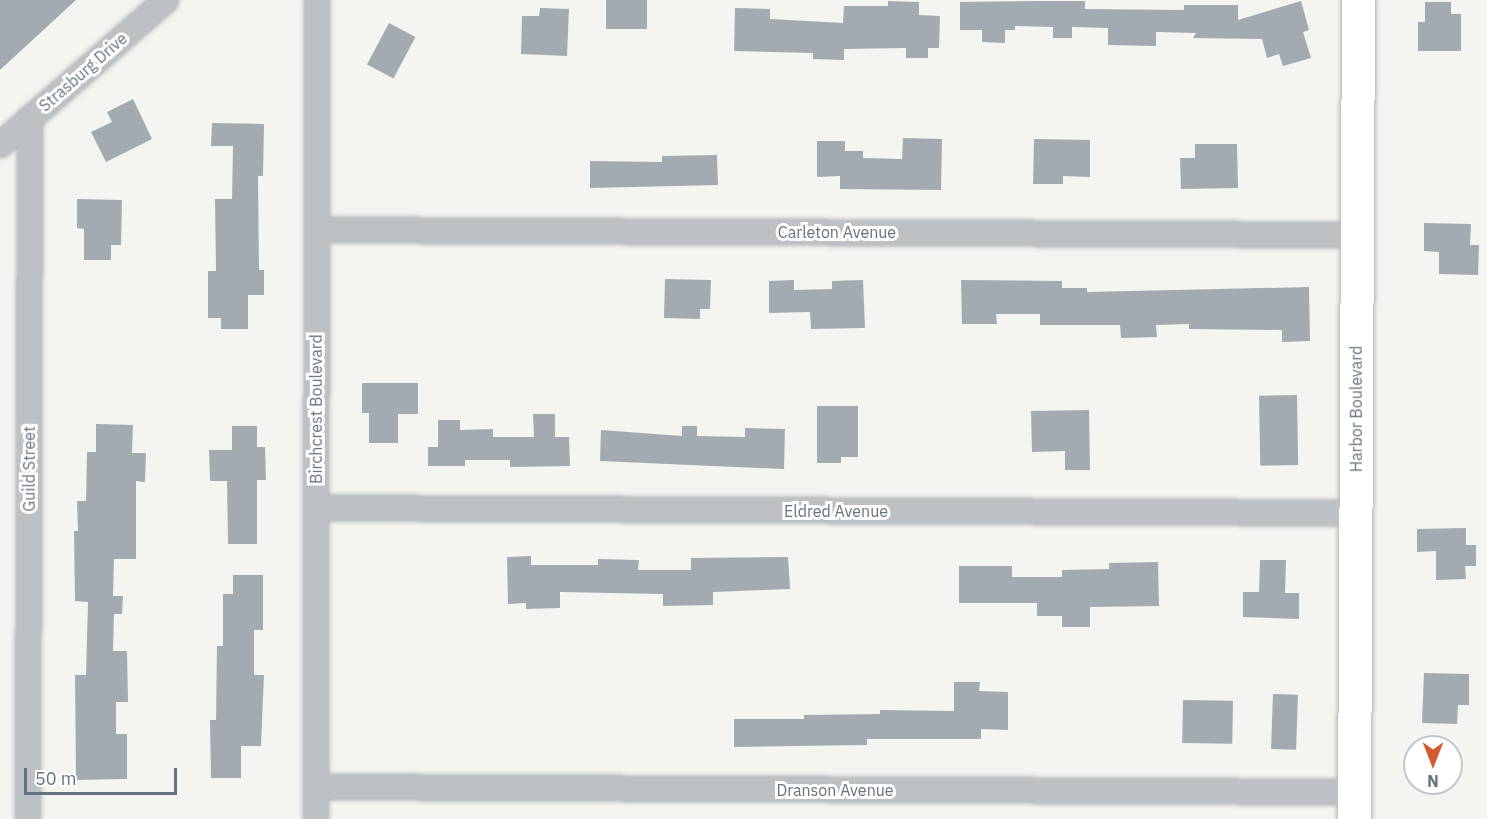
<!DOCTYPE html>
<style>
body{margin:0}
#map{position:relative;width:1487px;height:819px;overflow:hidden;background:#f4f4f0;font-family:"IBM Plex Sans",sans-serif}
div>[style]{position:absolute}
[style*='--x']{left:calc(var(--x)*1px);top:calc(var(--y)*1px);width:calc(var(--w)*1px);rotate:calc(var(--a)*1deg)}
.building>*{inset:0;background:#a4abb0;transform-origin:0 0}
.roads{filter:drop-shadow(0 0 2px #b2b6ba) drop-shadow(0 0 2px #b2b6ba)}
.street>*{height:24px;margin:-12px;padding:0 12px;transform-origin:12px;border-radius:12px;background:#bdc1c4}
.secondary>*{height:33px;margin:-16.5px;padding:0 16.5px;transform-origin:16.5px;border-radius:16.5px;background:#fff}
span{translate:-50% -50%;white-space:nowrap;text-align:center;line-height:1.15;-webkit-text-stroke:6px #fff;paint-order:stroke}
.street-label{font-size:16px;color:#65737f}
.north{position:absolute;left:1403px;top:735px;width:60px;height:60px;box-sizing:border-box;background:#fff;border:2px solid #c1c7cc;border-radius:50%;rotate:180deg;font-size:16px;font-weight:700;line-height:24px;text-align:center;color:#65737f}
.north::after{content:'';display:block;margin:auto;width:21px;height:27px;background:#d45b30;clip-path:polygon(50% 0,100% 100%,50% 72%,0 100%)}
.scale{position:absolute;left:24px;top:768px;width:153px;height:27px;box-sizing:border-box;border:3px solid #65737f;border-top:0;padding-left:8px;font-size:18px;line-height:21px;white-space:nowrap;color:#65737f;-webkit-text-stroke:4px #fff;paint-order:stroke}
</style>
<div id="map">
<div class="building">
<i style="clip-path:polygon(0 0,76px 0,0 70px)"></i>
<i style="left:606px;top:0;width:41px;height:29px"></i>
<i style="clip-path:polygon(888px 1px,919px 2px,919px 15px,940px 16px,939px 48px,928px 48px,928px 58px,906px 58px,906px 48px,844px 49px,844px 60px,813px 59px,813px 53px,734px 51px,735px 8px,770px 9px,770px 19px,843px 23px,844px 6px,888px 6px)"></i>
<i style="clip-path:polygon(1040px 1px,1085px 1px,1085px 9px,1184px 10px,1184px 5px,1238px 5px,1238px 20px,1301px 1px,1309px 30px,1303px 32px,1311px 58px,1283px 66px,1279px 54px,1267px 58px,1262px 39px,1193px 38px,1196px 33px,1156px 32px,1156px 46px,1108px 45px,1108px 28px,1072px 27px,1072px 38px,1053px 38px,1053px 27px,1015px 26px,1015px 30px,1005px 30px,1005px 43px,982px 42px,982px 30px,960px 30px,960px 2px)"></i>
<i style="clip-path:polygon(1425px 2px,1451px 2px,1451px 14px,1461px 14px,1461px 51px,1418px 51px,1418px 22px,1425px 22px)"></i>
<i style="clip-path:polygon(540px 8px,569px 9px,567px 56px,521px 54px,522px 16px,539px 16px)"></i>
<i style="left:389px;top:23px;width:30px;height:47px;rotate:28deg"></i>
<i style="clip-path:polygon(133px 99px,152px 139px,106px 162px,91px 132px,112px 122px,107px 112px)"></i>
<i style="clip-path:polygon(212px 123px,264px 124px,263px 176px,258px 176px,259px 270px,264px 270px,264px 295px,248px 295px,248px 329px,221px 329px,221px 318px,208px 318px,208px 271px,216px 271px,215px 199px,232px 199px,233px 146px,211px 146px)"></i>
<i style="clip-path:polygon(903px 138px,942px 139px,941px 190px,840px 189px,840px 176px,817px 177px,817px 141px,845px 141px,845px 151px,863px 151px,863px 158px,902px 159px)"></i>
<i style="clip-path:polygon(1034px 139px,1090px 140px,1090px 177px,1063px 176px,1063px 184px,1033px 184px)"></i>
<i style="clip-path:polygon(1195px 144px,1237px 144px,1238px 188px,1181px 189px,1180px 158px,1195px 158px)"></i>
<i style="clip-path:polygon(717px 155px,718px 185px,590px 188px,590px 161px,662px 162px,662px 156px)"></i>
<i style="clip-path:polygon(77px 199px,122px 200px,121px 245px,111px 245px,111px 260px,84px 260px,84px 229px,77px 228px)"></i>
<i style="clip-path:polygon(1424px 223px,1471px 224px,1470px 245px,1479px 245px,1478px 275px,1439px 274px,1439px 252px,1424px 251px)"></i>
<i style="clip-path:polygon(665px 279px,711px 280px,710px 309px,700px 309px,700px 319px,664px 318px)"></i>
<i style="clip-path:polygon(794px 280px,794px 290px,832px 289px,832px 281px,863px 280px,865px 328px,811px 329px,810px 312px,769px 313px,769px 281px)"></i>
<i style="clip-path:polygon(961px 280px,1062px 281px,1062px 288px,1087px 288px,1087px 292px,1309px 287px,1310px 341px,1282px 342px,1282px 330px,1189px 329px,1189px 324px,1156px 325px,1157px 337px,1121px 338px,1120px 325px,1040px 325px,1040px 314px,996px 314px,997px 324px,962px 324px)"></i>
<i style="clip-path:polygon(362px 383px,418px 383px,418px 414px,398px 414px,398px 443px,369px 443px,369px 413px,362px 413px)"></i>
<i style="left:1297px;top:395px;width:70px;height:38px;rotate:89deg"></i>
<i style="clip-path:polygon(817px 406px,858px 406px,858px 457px,841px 457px,841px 463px,817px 463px)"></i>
<i style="clip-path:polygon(1089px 410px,1090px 470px,1065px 470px,1065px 451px,1032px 452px,1031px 411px)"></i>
<i style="clip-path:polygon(533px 414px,555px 414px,555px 437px,569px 437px,570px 466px,510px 467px,510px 460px,465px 460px,465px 466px,428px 466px,428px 447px,438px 447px,438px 420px,460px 420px,460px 430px,493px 429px,493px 437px,534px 437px)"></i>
<i style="clip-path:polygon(96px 424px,133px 425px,132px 453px,146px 453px,145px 482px,136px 481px,136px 559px,114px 559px,113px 596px,123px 596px,122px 614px,114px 614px,113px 651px,127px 651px,128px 702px,116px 702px,116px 734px,127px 734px,127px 779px,76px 780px,75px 675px,86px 675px,88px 602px,75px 601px,74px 531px,78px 531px,77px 501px,86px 501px,87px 452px,96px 452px)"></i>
<i style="clip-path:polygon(232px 426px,257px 426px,257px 447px,265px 447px,266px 480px,257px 480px,257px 544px,228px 544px,227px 481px,210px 481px,209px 450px,232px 450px)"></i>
<i style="clip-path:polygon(682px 426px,697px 426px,697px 436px,745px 437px,745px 428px,785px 429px,784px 469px,600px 461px,601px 430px,682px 436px)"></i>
<i style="clip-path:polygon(1466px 528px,1466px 545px,1476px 545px,1476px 566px,1465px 566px,1466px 579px,1436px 580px,1436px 551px,1417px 552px,1417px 529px)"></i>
<i style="clip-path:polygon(531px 556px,531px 565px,598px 565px,598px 559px,639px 560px,638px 570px,691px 570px,691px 558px,788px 557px,790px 589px,713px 592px,713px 605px,663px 606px,663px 594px,560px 592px,560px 608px,526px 609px,526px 603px,508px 604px,507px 557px)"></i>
<i style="clip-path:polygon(1260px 560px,1286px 560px,1285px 593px,1299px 593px,1299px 619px,1243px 617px,1243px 592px,1259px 592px)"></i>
<i style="clip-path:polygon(1158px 562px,1159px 606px,1090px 607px,1090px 627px,1062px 627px,1062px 616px,1037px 616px,1037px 603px,959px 603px,959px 566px,1012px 566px,1012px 577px,1062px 577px,1062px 570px,1109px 569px,1109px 563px)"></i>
<i style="clip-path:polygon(233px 575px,263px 575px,263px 630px,254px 630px,254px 675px,264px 675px,261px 746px,241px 746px,241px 778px,211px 778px,210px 720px,216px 720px,217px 646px,223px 646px,223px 594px,233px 594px)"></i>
<i style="clip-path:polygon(1424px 673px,1469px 674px,1469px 705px,1458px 705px,1457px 724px,1422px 723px)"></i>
<i style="clip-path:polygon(954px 682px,980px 682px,979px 691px,1008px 692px,1008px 730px,981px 729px,981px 739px,867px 739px,867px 745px,734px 747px,734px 719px,804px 719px,804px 715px,880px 714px,880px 710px,954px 711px)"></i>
<i style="left:1273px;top:694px;width:25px;height:55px;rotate:2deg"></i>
<i style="left:1183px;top:700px;width:50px;height:43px;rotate:1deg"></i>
</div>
<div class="roads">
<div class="street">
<i style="--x:0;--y:145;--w:220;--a:-41.1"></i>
<i style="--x:317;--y:230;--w:1040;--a:0.28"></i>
<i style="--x:316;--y:508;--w:1040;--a:0.28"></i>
<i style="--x:316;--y:787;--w:1038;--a:0.28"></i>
<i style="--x:28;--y:819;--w:701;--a:-89.84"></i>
<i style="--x:316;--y:819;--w:819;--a:-89.93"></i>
</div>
<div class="secondary">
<i style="--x:1354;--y:819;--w:819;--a:-89.72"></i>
</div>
</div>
<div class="street-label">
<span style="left:83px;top:72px;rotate:-41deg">Strasburg Drive</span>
<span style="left:837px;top:232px">Carleton Avenue</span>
<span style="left:316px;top:409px;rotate:-90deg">Birchcrest Boulevard</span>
<span style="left:1356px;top:409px;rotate:-90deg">Harbor Boulevard</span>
<span style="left:29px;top:469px;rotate:-90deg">Guild Street</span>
<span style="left:836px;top:511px">Eldred Avenue</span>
<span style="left:835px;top:790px">Dranson Avenue</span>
</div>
<div class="north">N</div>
<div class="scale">50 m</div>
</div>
